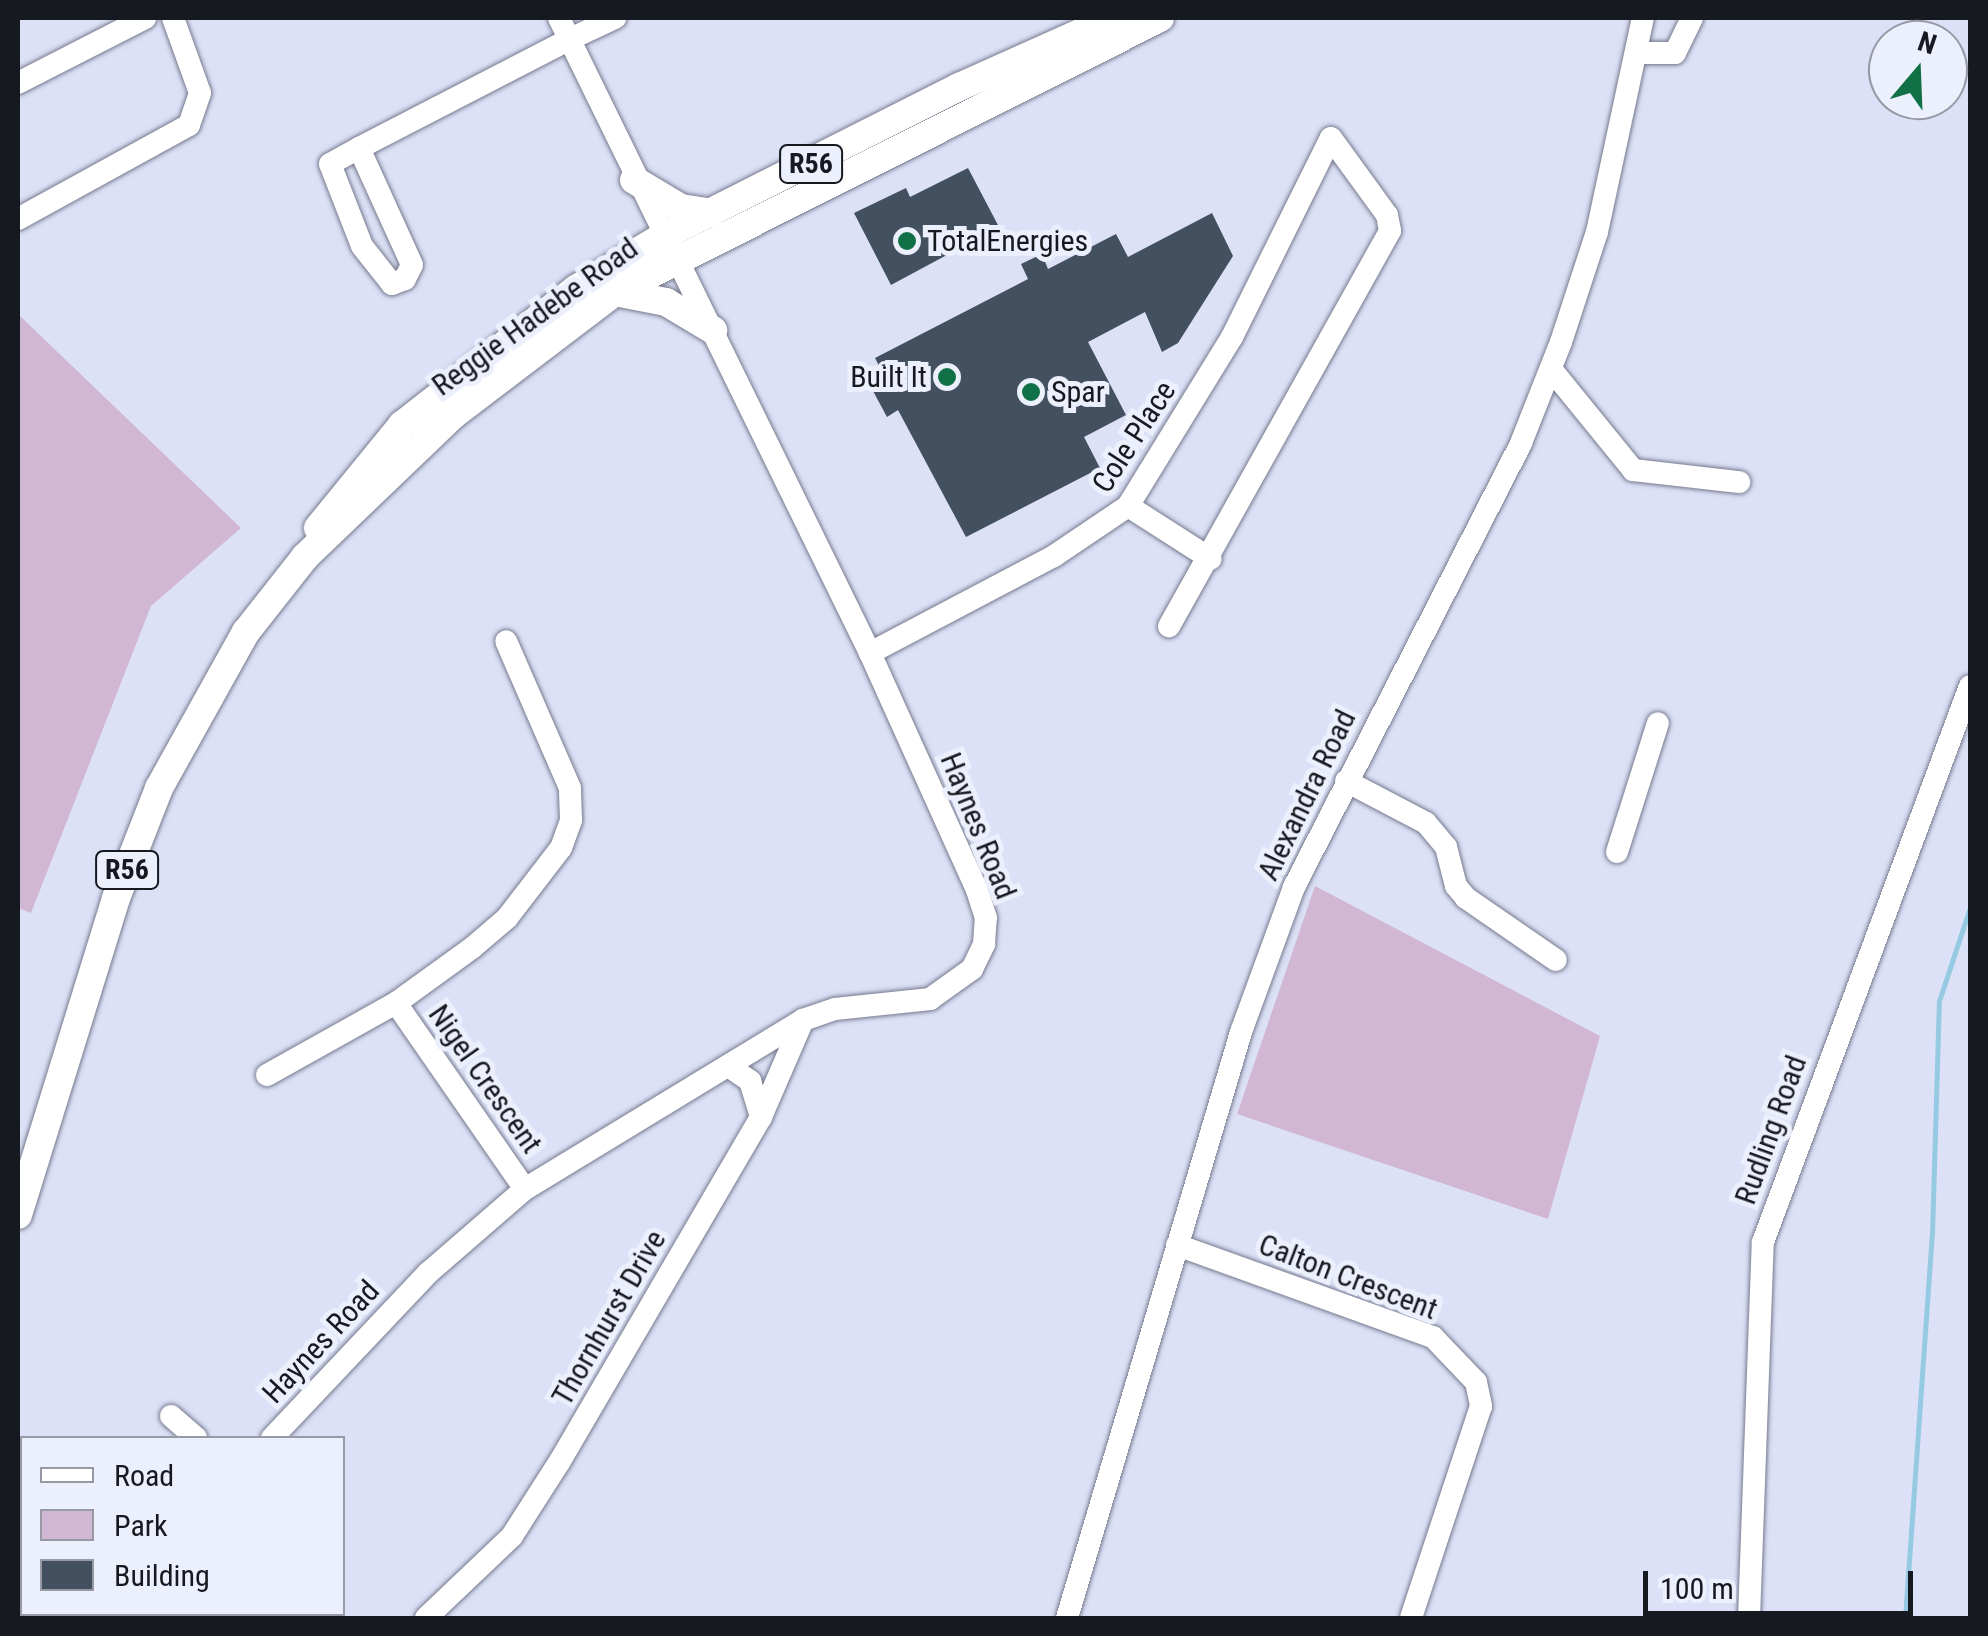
<!DOCTYPE html>
<style>
body{margin:0}
#map{position:relative;width:1988px;height:1636px;overflow:hidden;background:#dce1f7;font-family:"Roboto Condensed",sans-serif}
div>[style]{position:absolute}
[style*='--x']{left:calc(var(--x)*1px);top:calc(var(--y)*1px);width:calc(var(--w)*1px);rotate:calc(var(--a)*1deg)}
.green>*{inset:0;background:#d1b7d4}
.stream>*{height:5px;margin:-2.5px;padding:0 2.5px;transform-origin:2.5px;border-radius:2.5px;background:#96cae2}
.building>*{inset:0;background:#43505f}
.roads{filter:drop-shadow(0 0 2px #767a8d) drop-shadow(0 0 2px #767a8d)}
.minor>*{height:22px;margin:-11px;padding:0 11px;transform-origin:11px;border-radius:11px;background:#fff}
.major>*{height:28px;margin:-14px;padding:0 14px;transform-origin:14px;border-radius:14px;background:#fff}
.dots>*{width:28px;height:28px;translate:-50% -50%;box-sizing:border-box;border:5px solid #eceffc;border-radius:50%}
span{translate:-50% -50%;white-space:nowrap;text-align:center;line-height:1.15;-webkit-text-stroke:10px #eceffc;paint-order:stroke}
.shield-label span{padding:2px 8px;background:#eceffc;border:2px solid;border-radius:8px;-webkit-text-stroke-width:0}
.shield-label{font-size:28px;color:#171920;font-weight:700}
.poi-label{font-size:30px;color:#171920}
.left{translate:0 -50%;text-align:left}
.right{translate:-100% -50%;text-align:right}
.street-label{font-size:30px;color:#171920}
.frame{position:absolute;inset:0;border:20px solid #171920;pointer-events:none}
.legend{position:absolute;left:20px;top:1436px;width:325px;height:180px;box-sizing:border-box;background:#eceffc;border:2px solid #9799a4;margin:0;padding:12px 18px;list-style:none;font-size:30px;color:#171920}
.legend li{display:flex;align-items:center;gap:20px;height:50px}
.legend b{width:50px;border:2px solid #9799a4}
.north{position:absolute;left:1868px;top:20px;width:100px;height:100px;box-sizing:border-box;background:#eceffc;border:2px solid #9799a4;border-radius:50%;rotate:19deg;font-size:28px;font-weight:700;line-height:40px;text-align:center;color:#171920}
.north::after{content:'';display:block;margin:auto;width:35px;height:45px;background:#107046;clip-path:polygon(50% 0,100% 100%,50% 72%,0 100%)}
.scale{position:absolute;left:1643px;top:1571px;width:270px;height:45px;box-sizing:border-box;border:5px solid #171920;border-top:0;padding-left:12px;font-size:30px;line-height:35px;white-space:nowrap;color:#171920;-webkit-text-stroke:8px #eceffc;paint-order:stroke}
</style>
<div id="map">
<div class="green">
<i style="clip-path:polygon(20px 316px,241px 528px,151px 606px,31px 913px,18px 908px)"></i>
<i style="clip-path:polygon(1315px 886px,1600px 1036px,1548px 1219px,1237px 1114px)"></i>
</div>
<div class="stream">
<i style="--x:1905;--y:1618;--w:385;--a:-86"></i>
<i style="--x:1932;--y:1234;--w:233;--a:-88.3"></i>
<i style="--x:1939;--y:1001;--w:99;--a:-71.7"></i>
</div>
<div class="building">
<i style="clip-path:polygon(968px 168px,999px 227px,891px 285px,854px 213px,906px 188px,910px 197px)"></i>
<i style="clip-path:polygon(1212px 213px,1233px 256px,1178px 343px,1162px 352px,1145px 312px,1088px 342px,1126px 415px,1084px 437px,1100px 468px,966px 537px,898px 410px,887px 417px,873px 391px,888px 383px,875px 358px,1028px 279px,1021px 264px,1042px 254px,1048px 269px,1116px 234px,1128px 257px)"></i>
</div>
<div class="roads">
<div class="minor">
<i style="--x:1637;--y:53;--w:38;--a:0"></i>
<i style="--x:1675;--y:53;--w:39;--a:-64"></i>
<i style="--x:18;--y:83;--w:143;--a:-27.1"></i>
<i style="--x:359;--y:148;--w:128;--a:65.6"></i>
<i style="--x:412;--y:265;--w:16;--a:117"></i>
<i style="--x:405;--y:279;--w:14;--a:159"></i>
<i style="--x:392;--y:284;--w:48;--a:-128.3"></i>
<i style="--x:362;--y:246;--w:88;--a:-111.3"></i>
<i style="--x:330;--y:164;--w:33;--a:-29"></i>
<i style="--x:359;--y:148;--w:237;--a:-27.3"></i>
<i style="--x:570;--y:39;--w:50;--a:-25"></i>
<i style="--x:18;--y:219;--w:195;--a:-28.8"></i>
<i style="--x:189;--y:125;--w:34;--a:-71"></i>
<i style="--x:200;--y:93;--w:80;--a:-109.8"></i>
<i style="--x:1551;--y:369;--w:130;--a:50.9"></i>
<i style="--x:1633;--y:470;--w:107;--a:6.5"></i>
<i style="--x:1128;--y:506;--w:98;--a:32.6"></i>
<i style="--x:870;--y:653;--w:208;--a:-27.8"></i>
<i style="--x:1054;--y:556;--w:89;--a:-34"></i>
<i style="--x:1128;--y:506;--w:198;--a:-58.4"></i>
<i style="--x:1232;--y:337;--w:222;--a:-63.6"></i>
<i style="--x:1331;--y:138;--w:95;--a:54"></i>
<i style="--x:1387;--y:215;--w:16;--a:79"></i>
<i style="--x:1390;--y:231;--w:453;--a:119.2"></i>
<i style="--x:1346;--y:781;--w:90;--a:27.7"></i>
<i style="--x:1426;--y:823;--w:31;--a:50"></i>
<i style="--x:1446;--y:847;--w:40;--a:75.6"></i>
<i style="--x:1456;--y:886;--w:16;--a:50"></i>
<i style="--x:1466;--y:898;--w:109;--a:34.6"></i>
<i style="--x:1617;--y:852;--w:135;--a:-72.4"></i>
<i style="--x:396;--y:1003;--w:226;--a:55.3"></i>
<i style="--x:728;--y:1066;--w:27;--a:34"></i>
<i style="--x:750;--y:1081;--w:38;--a:73"></i>
<i style="--x:267;--y:1075;--w:148;--a:-29.2"></i>
<i style="--x:396;--y:1003;--w:94;--a:-35.9"></i>
<i style="--x:472;--y:948;--w:46;--a:-40.6"></i>
<i style="--x:507;--y:918;--w:88;--a:-52.4"></i>
<i style="--x:561;--y:848;--w:30;--a:-70"></i>
<i style="--x:571;--y:820;--w:32;--a:-92"></i>
<i style="--x:570;--y:788;--w:160;--a:-113.5"></i>
<i style="--x:1177;--y:1245;--w:272;--a:19.8"></i>
<i style="--x:1433;--y:1337;--w:62;--a:46.3"></i>
<i style="--x:1476;--y:1382;--w:25;--a:78"></i>
<i style="--x:1481;--y:1406;--w:223;--a:108.3"></i>
<i style="--x:171;--y:1416;--w:33;--a:41"></i>
<i style="--x:272;--y:1438;--w:227;--a:-46.6"></i>
<i style="--x:428;--y:1273;--w:128;--a:-40.9"></i>
<i style="--x:525;--y:1189;--w:325;--a:-31.3"></i>
<i style="--x:803;--y:1020;--w:34;--a:-19"></i>
<i style="--x:835;--y:1009;--w:96;--a:-6"></i>
<i style="--x:930;--y:999;--w:52;--a:-35.5"></i>
<i style="--x:972;--y:969;--w:28;--a:-64"></i>
<i style="--x:984;--y:944;--w:26;--a:-86"></i>
<i style="--x:986;--y:918;--w:29;--a:-108"></i>
<i style="--x:977;--y:890;--w:260;--a:-114.3"></i>
<i style="--x:870;--y:653;--w:707;--a:-116.09"></i>
<i style="--x:139;--y:1618;--w:5;--a:-53"></i>
<i style="--x:426;--y:1618;--w:119;--a:-43.6"></i>
<i style="--x:512;--y:1536;--w:89;--a:-57.4"></i>
<i style="--x:560;--y:1461;--w:398;--a:-59.7"></i>
<i style="--x:761;--y:1117;--w:106;--a:-66.6"></i>
<i style="--x:1067;--y:1618;--w:611;--a:-73.46"></i>
<i style="--x:1241;--y:1032;--w:154;--a:-69.9"></i>
<i style="--x:1294;--y:887;--w:499;--a:-62.9"></i>
<i style="--x:1521;--y:443;--w:109;--a:-68.4"></i>
<i style="--x:1561;--y:342;--w:116;--a:-71.9"></i>
<i style="--x:1597;--y:232;--w:219;--a:-77.9"></i>
<i style="--x:1749;--y:1618;--w:376;--a:-87.9"></i>
<i style="--x:1763;--y:1242;--w:593;--a:-69.58"></i>
</div>
<div class="major">
<i style="--x:634;--y:180;--w:55;--a:30.8"></i>
<i style="--x:681;--y:208;--w:31;--a:9"></i>
<i style="--x:615;--y:292;--w:52;--a:11.1"></i>
<i style="--x:666;--y:302;--w:55;--a:30.8"></i>
<i style="--x:318;--y:528;--w:133;--a:-50.8"></i>
<i style="--x:402;--y:425;--w:221;--a:-38"></i>
<i style="--x:576;--y:289;--w:100;--a:-31.2"></i>
<i style="--x:662;--y:237;--w:333;--a:-26.8"></i>
<i style="--x:959;--y:87;--w:169;--a:-24.1"></i>
<i style="--x:18;--y:1215;--w:332;--a:-72.8"></i>
<i style="--x:116;--y:898;--w:118;--a:-68.6"></i>
<i style="--x:159;--y:788;--w:179;--a:-60.9"></i>
<i style="--x:246;--y:632;--w:95;--a:-51.8"></i>
<i style="--x:305;--y:557;--w:204;--a:-43.8"></i>
<i style="--x:452;--y:416;--w:205;--a:-37.3"></i>
<i style="--x:615;--y:292;--w:610;--a:-26.69"></i>
</div>
</div>
<div class="dots">
<i style="left:907px;top:241px;background:#107046"></i>
<i style="left:947px;top:377px;background:#107046"></i>
<i style="left:1031px;top:392px;background:#107046"></i>
</div>
<div class="shield-label">
<span style="left:811px;top:164px">R56</span>
<span style="left:127px;top:870px">R56</span>
</div>
<div class="poi-label">
<span class="left" style="left:927px;top:241px">TotalEnergies</span>
<span class="right" style="left:927px;top:377px">Built It</span>
<span class="left" style="left:1051px;top:392px">Spar</span>
</div>
<div class="street-label">
<span style="left:535px;top:317px;rotate:-36deg">Reggie Hadebe Road</span>
<span style="left:1134px;top:437px;rotate:-57deg">Cole Place</span>
<span style="left:1307px;top:795px;rotate:-64deg">Alexandra Road</span>
<span style="left:978px;top:826px;rotate:68deg">Haynes Road</span>
<span style="left:485px;top:1079px;rotate:55deg">Nigel Crescent</span>
<span style="left:1771px;top:1130px;rotate:-70deg">Rudling Road</span>
<span style="left:1348px;top:1277px;rotate:21deg">Calton Crescent</span>
<span style="left:609px;top:1318px;rotate:-60deg">Thornhurst Drive</span>
<span style="left:321px;top:1342px;rotate:-47deg">Haynes Road</span>
</div>
<div class="frame"></div>
<ul class="legend">
<li><b style="height:12px;background:#fff"></b>Road</li>
<li><b style="height:28px;background:#d1b7d4"></b>Park</li>
<li><b style="height:28px;background:#43505f"></b>Building</li>
</ul>
<div class="north">N</div>
<div class="scale">100 m</div>
</div>
